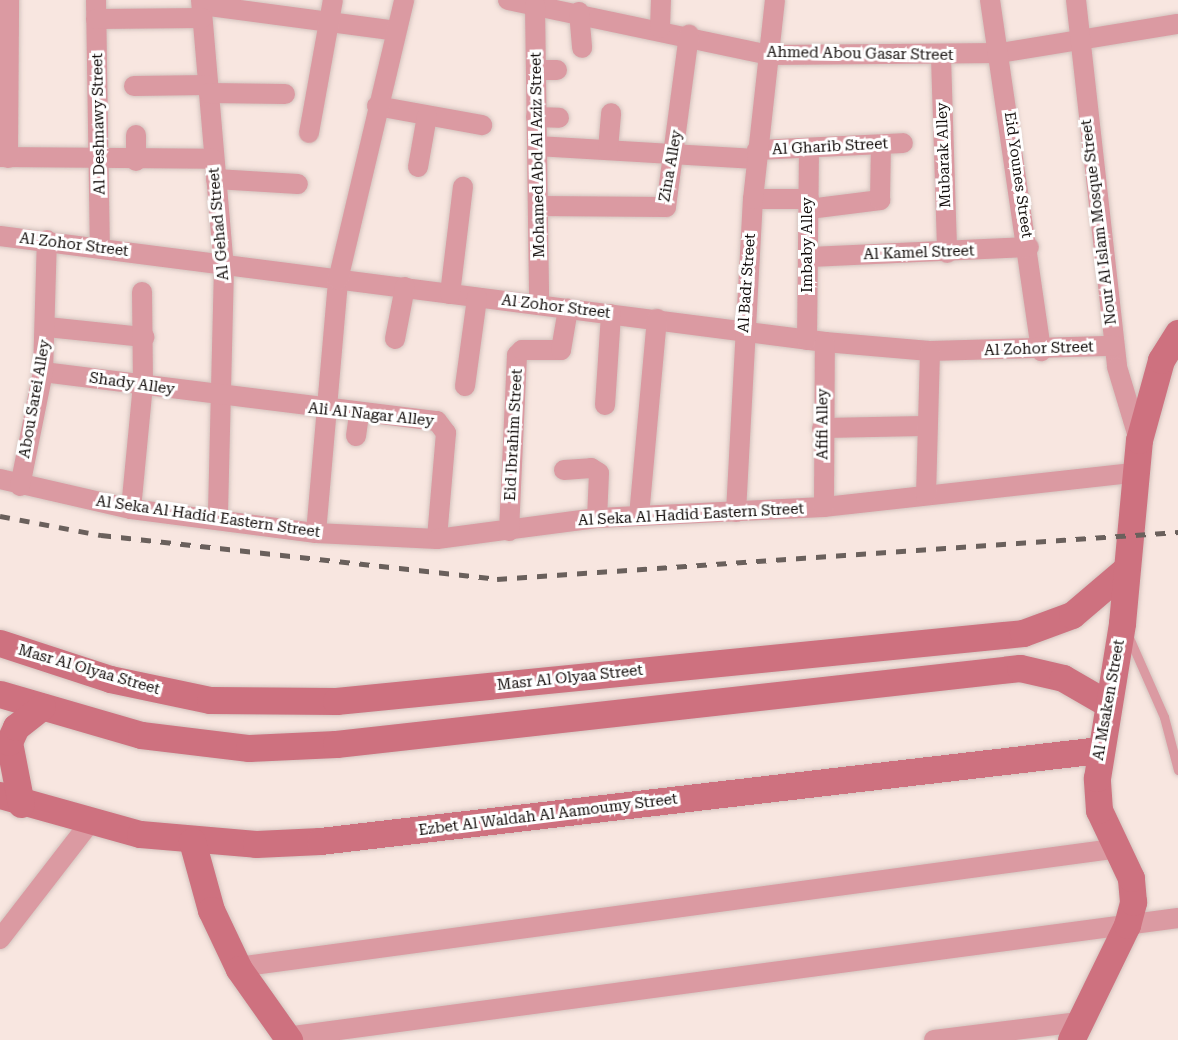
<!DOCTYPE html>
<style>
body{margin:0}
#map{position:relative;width:1178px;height:1040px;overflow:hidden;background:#f8e6e0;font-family:"Roboto Serif",serif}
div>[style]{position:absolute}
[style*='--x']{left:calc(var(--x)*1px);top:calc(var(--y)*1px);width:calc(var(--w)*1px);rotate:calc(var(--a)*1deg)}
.roads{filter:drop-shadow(0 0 2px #d3c3be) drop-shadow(0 0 2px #d3c3be)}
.lane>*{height:9px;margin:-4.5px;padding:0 4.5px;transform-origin:4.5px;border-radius:4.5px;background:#db9aa2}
.street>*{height:20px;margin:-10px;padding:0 10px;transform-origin:10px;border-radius:10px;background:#db9aa2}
.secondary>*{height:27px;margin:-13.5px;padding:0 13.5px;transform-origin:13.5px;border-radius:13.5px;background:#ce717f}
.rail>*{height:4.5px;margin-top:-2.25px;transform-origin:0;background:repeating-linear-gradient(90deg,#6a605c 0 10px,transparent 0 20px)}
span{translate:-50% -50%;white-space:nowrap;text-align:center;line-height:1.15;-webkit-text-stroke:6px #fff;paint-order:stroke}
.street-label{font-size:15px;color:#120c0a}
</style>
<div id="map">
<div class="roads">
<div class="lane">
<i style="--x:1127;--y:633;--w:92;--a:66.2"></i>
<i style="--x:1164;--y:717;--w:55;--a:75.2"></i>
</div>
<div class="street">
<i style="--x:96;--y:0;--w:247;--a:89.1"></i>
<i style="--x:201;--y:0;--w:268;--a:85.1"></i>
<i style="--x:224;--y:267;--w:253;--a:91.4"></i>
<i style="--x:508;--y:0;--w:267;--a:11.9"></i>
<i style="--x:769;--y:55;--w:231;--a:-0.5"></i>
<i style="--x:1000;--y:53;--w:180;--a:-9.3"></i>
<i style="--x:990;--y:0;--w:355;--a:81.7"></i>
<i style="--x:1076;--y:0;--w:369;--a:83.6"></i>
<i style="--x:1117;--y:367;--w:76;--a:73.2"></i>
<i style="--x:202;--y:5;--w:196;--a:7.6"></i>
<i style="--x:535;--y:5;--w:300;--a:89.2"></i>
<i style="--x:579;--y:12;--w:36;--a:85"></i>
<i style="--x:96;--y:19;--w:106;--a:-0.5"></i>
<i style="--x:660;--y:28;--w:28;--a:-88"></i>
<i style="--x:941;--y:57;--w:196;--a:88.2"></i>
<i style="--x:537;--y:70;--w:20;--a:0"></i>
<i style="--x:134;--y:86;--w:74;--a:-0.8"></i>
<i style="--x:209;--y:93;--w:76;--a:0.8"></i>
<i style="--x:377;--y:106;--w:107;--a:10.3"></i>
<i style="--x:536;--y:117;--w:23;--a:2"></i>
<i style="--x:309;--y:133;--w:135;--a:-79.8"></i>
<i style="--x:537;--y:146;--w:219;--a:3.4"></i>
<i style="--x:608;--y:149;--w:36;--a:-85"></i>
<i style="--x:757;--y:150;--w:146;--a:-2.7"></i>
<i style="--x:0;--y:157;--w:213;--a:0.5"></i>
<i style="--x:8;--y:158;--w:158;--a:-89.6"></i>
<i style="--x:136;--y:161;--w:26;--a:-90"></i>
<i style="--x:418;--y:167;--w:52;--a:-80"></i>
<i style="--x:216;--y:179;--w:82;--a:3.5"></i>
<i style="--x:753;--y:199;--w:56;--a:0"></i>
<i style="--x:539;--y:206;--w:127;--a:0.5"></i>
<i style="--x:666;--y:207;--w:174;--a:-82.4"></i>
<i style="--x:809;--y:209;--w:72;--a:-7.2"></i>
<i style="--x:880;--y:200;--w:55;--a:-89"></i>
<i style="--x:0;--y:236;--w:832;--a:7.32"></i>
<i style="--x:825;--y:342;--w:105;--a:4.9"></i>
<i style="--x:930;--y:351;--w:184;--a:-1.6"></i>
<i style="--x:809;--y:257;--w:220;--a:-2.6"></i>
<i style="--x:450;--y:294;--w:108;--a:-83.1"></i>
<i style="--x:47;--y:327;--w:98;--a:5.9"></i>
<i style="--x:395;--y:339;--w:53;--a:-79.1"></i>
<i style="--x:807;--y:340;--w:189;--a:-89.4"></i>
<i style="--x:43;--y:372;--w:397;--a:7.1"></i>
<i style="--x:437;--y:421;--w:15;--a:53"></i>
<i style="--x:446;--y:433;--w:106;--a:94.9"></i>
<i style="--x:465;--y:386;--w:89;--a:-82.2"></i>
<i style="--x:605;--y:405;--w:91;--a:-86.2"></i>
<i style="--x:822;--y:428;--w:103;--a:-1.1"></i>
<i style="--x:356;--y:436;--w:22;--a:-82"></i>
<i style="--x:564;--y:470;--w:27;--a:-4"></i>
<i style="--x:591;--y:468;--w:9;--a:32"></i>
<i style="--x:599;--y:473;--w:45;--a:92.5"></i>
<i style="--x:0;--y:479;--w:134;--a:12.9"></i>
<i style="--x:131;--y:509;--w:187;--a:7.4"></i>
<i style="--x:316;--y:533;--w:121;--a:2.8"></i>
<i style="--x:437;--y:539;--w:161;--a:-7.5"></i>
<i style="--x:597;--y:518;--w:227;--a:-2.8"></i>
<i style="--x:824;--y:507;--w:312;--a:-6.3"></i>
<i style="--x:20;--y:486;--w:116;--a:-78.6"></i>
<i style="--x:43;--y:372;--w:132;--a:-88.3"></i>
<i style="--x:926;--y:495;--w:144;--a:-88.4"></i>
<i style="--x:824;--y:507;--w:165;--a:-89.7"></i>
<i style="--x:131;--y:509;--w:125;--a:-84.5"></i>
<i style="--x:143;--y:385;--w:93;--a:-90.6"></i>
<i style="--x:736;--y:512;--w:313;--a:-86.9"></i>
<i style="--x:753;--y:199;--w:200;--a:-83.7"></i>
<i style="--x:639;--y:516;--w:198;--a:-84.8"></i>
<i style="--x:509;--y:531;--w:176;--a:-87.4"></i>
<i style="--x:517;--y:355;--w:7;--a:-45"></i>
<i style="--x:522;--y:350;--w:39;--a:0"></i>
<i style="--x:561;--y:350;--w:42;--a:-80.3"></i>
<i style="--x:316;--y:533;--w:254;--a:-85"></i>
<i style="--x:338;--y:280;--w:288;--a:-76.7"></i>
<i style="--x:0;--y:939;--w:145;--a:-52.3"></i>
<i style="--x:238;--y:967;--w:889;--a:-7.69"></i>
<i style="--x:286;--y:1037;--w:900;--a:-7.6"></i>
<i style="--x:934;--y:1040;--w:146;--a:-7.1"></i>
</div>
<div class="secondary">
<i style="--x:0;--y:643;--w:116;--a:18.1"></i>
<i style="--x:110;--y:679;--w:102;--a:11.9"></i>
<i style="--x:210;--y:700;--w:126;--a:0.5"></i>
<i style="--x:336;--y:701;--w:690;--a:-5.65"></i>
<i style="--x:1023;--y:633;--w:52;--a:-20.2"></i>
<i style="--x:1072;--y:615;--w:71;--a:-40.4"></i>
<i style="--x:0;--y:694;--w:147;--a:16.2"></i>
<i style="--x:141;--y:735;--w:109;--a:6.9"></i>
<i style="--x:249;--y:748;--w:87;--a:-2.6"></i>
<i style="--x:336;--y:744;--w:688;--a:-6.34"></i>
<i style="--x:1020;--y:668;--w:44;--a:13.1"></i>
<i style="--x:1063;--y:678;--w:52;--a:30"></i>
<i style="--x:0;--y:795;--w:145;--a:15.6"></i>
<i style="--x:140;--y:834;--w:116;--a:4.9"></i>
<i style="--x:256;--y:844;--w:64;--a:-2.7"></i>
<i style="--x:320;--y:841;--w:784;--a:-6.66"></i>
<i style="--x:21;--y:804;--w:63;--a:-101"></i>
<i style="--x:9;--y:742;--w:17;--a:-65"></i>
<i style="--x:16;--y:727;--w:33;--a:-38"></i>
<i style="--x:192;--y:841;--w:72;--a:74.6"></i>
<i style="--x:211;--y:910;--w:65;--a:64.6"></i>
<i style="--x:239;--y:969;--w:87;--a:54.8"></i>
<i style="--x:1071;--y:1040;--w:128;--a:-64"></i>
<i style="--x:1127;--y:925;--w:24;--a:-75"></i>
<i style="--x:1133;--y:902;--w:24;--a:-95"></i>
<i style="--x:1131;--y:878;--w:75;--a:-115.2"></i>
<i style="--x:1099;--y:810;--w:32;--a:-94"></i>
<i style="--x:1097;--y:778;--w:157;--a:-80.8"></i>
<i style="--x:1122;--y:623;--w:184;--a:-84.7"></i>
<i style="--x:1139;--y:440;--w:83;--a:-74.6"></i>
<i style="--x:1161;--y:360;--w:32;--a:-58"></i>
</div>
</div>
<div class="rail">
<i style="--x:0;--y:516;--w:103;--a:10.7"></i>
<i style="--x:101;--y:535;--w:398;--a:6.3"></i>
<i style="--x:497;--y:579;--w:683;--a:-3.95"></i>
</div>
<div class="street-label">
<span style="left:860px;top:54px;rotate:1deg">Ahmed Abou Gasar Street</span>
<span style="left:99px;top:124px;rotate:-91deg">Al Deshnawy Street</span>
<span style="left:830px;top:147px;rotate:-3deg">Al Gharib Street</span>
<span style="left:538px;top:155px;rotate:-91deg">Mohamed Abd Al Aziz Street</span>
<span style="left:944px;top:155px;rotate:-92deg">Mubarak Alley</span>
<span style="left:671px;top:166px;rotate:-80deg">Zina Alley</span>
<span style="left:1018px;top:175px;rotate:82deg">Eid Younes Street</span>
<span style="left:1099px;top:222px;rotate:-97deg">Nour Al Islam Mosque Street</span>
<span style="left:219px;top:224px;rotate:-95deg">Al Gehad Street</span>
<span style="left:74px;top:245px;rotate:7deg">Al Zohor Street</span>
<span style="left:808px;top:245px;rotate:-90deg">Imbaby Alley</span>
<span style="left:919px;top:253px;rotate:-2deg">Al Kamel Street</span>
<span style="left:747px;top:283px;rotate:-86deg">Al Badr Street</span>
<span style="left:556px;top:307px;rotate:7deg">Al Zohor Street</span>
<span style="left:1039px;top:349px;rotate:-2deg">Al Zohor Street</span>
<span style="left:132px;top:384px;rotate:8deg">Shady Alley</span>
<span style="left:35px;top:399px;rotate:-80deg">Abou Sarei Alley</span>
<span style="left:371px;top:415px;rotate:6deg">Ali Al Nagar Alley</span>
<span style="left:823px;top:424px;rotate:-90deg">Afifi Alley</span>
<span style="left:514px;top:435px;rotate:-87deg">Eid Ibrahim Street</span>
<span style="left:691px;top:515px;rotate:-3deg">Al Seka Al Hadid Eastern Street</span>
<span style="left:208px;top:517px;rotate:8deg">Al Seka Al Hadid Eastern Street</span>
<span style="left:89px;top:670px;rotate:16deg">Masr Al Olyaa Street</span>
<span style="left:570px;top:678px;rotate:-6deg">Masr Al Olyaa Street</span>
<span style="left:1109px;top:700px;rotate:-80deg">Al Msaken Street</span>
<span style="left:548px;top:815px;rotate:-7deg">Ezbet Al Waldah Al Aamoumy Street</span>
</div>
</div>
